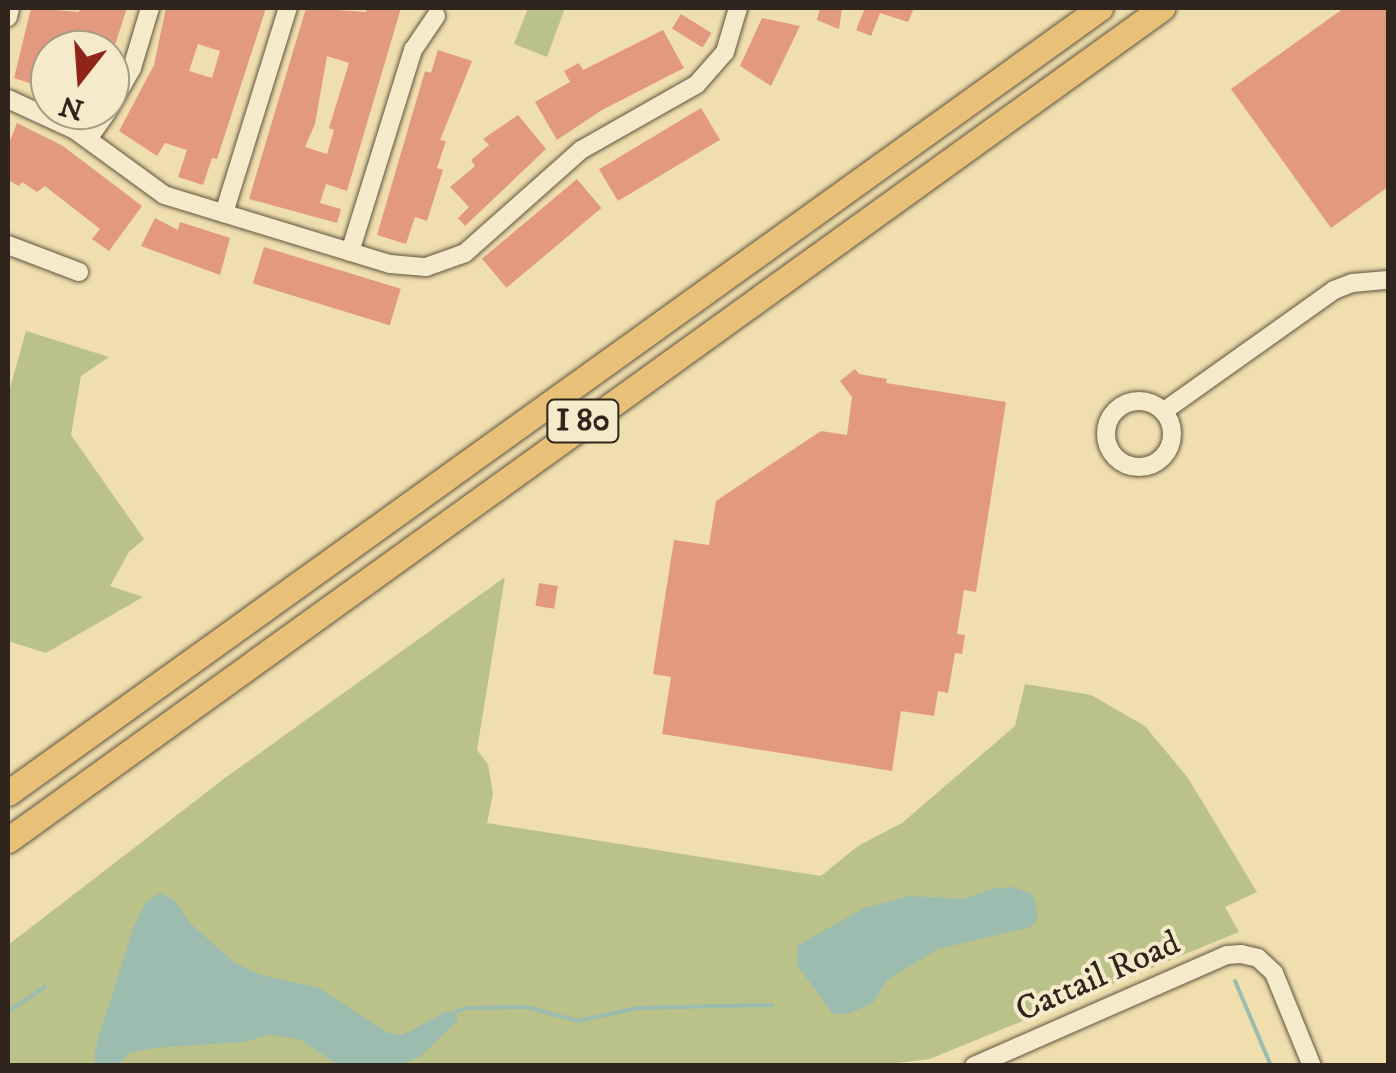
<!DOCTYPE html>
<style>
body{margin:0}
#map{position:relative;width:1396px;height:1073px;overflow:hidden;background:#f0dfae;font-family:"IM FELL DW Pica",serif}
div>[style]{position:absolute}
[style*='--x']{left:calc(var(--x)*1px);top:calc(var(--y)*1px);width:calc(var(--w)*1px);rotate:calc(var(--a)*1deg)}
.green>*{inset:0;background:#bac28a}
.water>*{inset:0;background:#9bbcaf}
.stream>*{height:4px;margin:-2px;padding:0 2px;transform-origin:2px;border-radius:2px;background:#9bbcaf}
.building>*{inset:0;background:#e2997f;transform-origin:0 0}
.roads{filter:drop-shadow(0 0 2px #605441) drop-shadow(0 0 2px #605441)}
.minor>*{height:18px;margin:-9px;padding:0 9px;transform-origin:9px;border-radius:9px;background:#f5eaca}
.minor>.ring{margin:-9px;padding:0;box-sizing:content-box;background:none;border:18px solid #f5eaca;border-radius:50%}
.highway>*{height:25px;margin:-12.5px;padding:0 12.5px;transform-origin:12.5px;border-radius:12.5px;background:#e8c077}
span{translate:-50% -50%;white-space:nowrap;text-align:center;line-height:1.15;-webkit-text-stroke:8px #f5eaca;paint-order:stroke}
.shield-label span{padding:2px 8px;background:#f5eaca;border:2px solid;border-radius:8px;-webkit-text-stroke-width:0}
.shield-label{font-size:32px;color:#30251d;font-weight:700}
.street-label{font-size:35px;color:#30251d}
.frame{position:absolute;inset:0;border:10px solid #30251d;pointer-events:none}
.north{position:absolute;left:30px;top:30px;width:100px;height:100px;box-sizing:border-box;background:#f5eaca;border:2px solid #a69b85;border-radius:50%;rotate:197deg;font-size:28px;font-weight:700;line-height:40px;text-align:center;color:#30251d}
.north::after{content:'';display:block;margin:auto;width:35px;height:45px;background:#8f2418;clip-path:polygon(50% 0,100% 100%,50% 72%,0 100%)}
</style>
<div id="map">
<div class="green">
<i style="clip-path:polygon(528px 8px,565px 8px,547px 57px,514px 44px)"></i>
<i style="clip-path:polygon(26px 331px,109px 357px,81px 376px,71px 435px,144px 539px,129px 552px,110px 586px,143px 597px,46px 653px,8px 641px,8px 395px)"></i>
<i style="clip-path:polygon(505px 577px,477px 750px,488px 764px,493px 794px,487px 823px,821px 876px,858px 846px,902px 823px,1015px 726px,1025px 684px,1091px 695px,1145px 726px,1188px 778px,1257px 892px,1225px 907px,1239px 932px,930px 1059px,872px 1066px,8px 1066px,8px 945px,225px 778px)"></i>
</div>
<div class="water">
<i style="clip-path:polygon(1013px 887px,1031px 894px,1036px 902px,1037px 919px,1031px 927px,938px 949px,887px 980px,873px 1003px,847px 1014px,833px 1014px,797px 965px,798px 945px,864px 908px,910px 896px,963px 899px,995px 888px)"></i>
<i style="clip-path:polygon(160px 893px,174px 900px,191px 924px,235px 963px,261px 975px,319px 988px,388px 1033px,402px 1035px,448px 1011px,457px 1015px,457px 1021px,421px 1056px,401px 1065px,338px 1065px,299px 1039px,270px 1035px,242px 1042px,154px 1048px,129px 1053px,118px 1065px,95px 1065px,95px 1049px,134px 926px,146px 902px)"></i>
</div>
<div class="stream">
<i style="--x:1235;--y:981;--w:92;--a:67"></i>
<i style="--x:8;--y:1012;--w:44;--a:-34.8"></i>
<i style="--x:454;--y:1012;--w:14;--a:-17"></i>
<i style="--x:467;--y:1008;--w:60;--a:-1"></i>
<i style="--x:527;--y:1007;--w:53;--a:15.4"></i>
<i style="--x:578;--y:1021;--w:60;--a:-12.4"></i>
<i style="--x:637;--y:1008;--w:135;--a:-1.3"></i>
</div>
<div class="building">
<i style="clip-path:polygon(31px 8px,79px 12px,80px 8px,127px 8px,113px 51px,62px 39px,58px 50px,50px 50px,50px 70px,43px 71px,38px 86px,14px 78px)"></i>
<i style="clip-path:polygon(evenodd,166px 8px,266px 8px,217px 159px,212px 158px,203px 185px,178px 177px,187px 150px,165px 143px,157px 156px,119px 131px,154px 65px,166px 8px,198px 44px,220px 51px,212px 78px,189px 71px,198px 44px)"></i>
<i style="clip-path:polygon(evenodd,306px 8px,366px 12px,367px 8px,401px 8px,347px 191px,326px 184px,320px 203px,341px 209px,337px 223px,249px 199px,306px 8px,327px 56px,349px 63px,329px 128px,334px 130px,327px 154px,305px 147px,315px 124px,327px 56px)"></i>
<i style="clip-path:polygon(820px 8px,842px 8px,839px 29px,817px 20px)"></i>
<i style="clip-path:polygon(865px 8px,914px 8px,908px 22px,880px 13px,871px 36px,856px 30px)"></i>
<i style="clip-path:polygon(1344px 8px,1388px 8px,1388px 187px,1331px 228px,1231px 89px)"></i>
<i style="left:681px;top:14px;width:36px;height:17px;rotate:32deg"></i>
<i style="clip-path:polygon(762px 18px,800px 26px,771px 86px,740px 66px)"></i>
<i style="clip-path:polygon(663px 30px,684px 68px,602px 110px,557px 140px,535px 102px,570px 82px,564px 71px,579px 63px,583px 70px)"></i>
<i style="clip-path:polygon(438px 50px,472px 61px,440px 140px,446px 141px,437px 168px,443px 170px,427px 221px,415px 217px,406px 244px,377px 235px,425px 71px,431px 73px)"></i>
<i style="left:701px;top:108px;width:37px;height:119px;rotate:59deg"></i>
<i style="clip-path:polygon(518px 115px,546px 149px,465px 226px,458px 218px,469px 207px,450px 187px,475px 166px,471px 160px,489px 145px,483px 139px)"></i>
<i style="clip-path:polygon(17px 123px,63px 146px,142px 206px,109px 251px,92px 239px,100px 229px,45px 186px,37px 192px,22px 182px,19px 186px,8px 180px,8px 146px)"></i>
<i style="left:577px;top:179px;width:38px;height:124px;rotate:50deg"></i>
<i style="clip-path:polygon(155px 218px,178px 230px,180px 222px,230px 238px,220px 275px,141px 246px)"></i>
<i style="left:264px;top:247px;width:143px;height:38px;rotate:17deg"></i>
<i style="clip-path:polygon(855px 369px,859px 374px,887px 379px,886px 383px,1006px 402px,976px 592px,964px 590px,957px 634px,965px 635px,962px 654px,955px 653px,948px 693px,938px 691px,934px 716px,901px 711px,892px 771px,662px 734px,671px 677px,653px 674px,674px 540px,709px 545px,716px 501px,821px 431px,847px 435px,852px 397px,840px 381px)"></i>
<i style="left:539px;top:583px;width:19px;height:23px;rotate:9deg"></i>
</div>
<div class="roads">
<div class="minor">
<i style="--x:8;--y:17;--w:9;--a:-77"></i>
<i style="--x:8;--y:99;--w:74;--a:24.8"></i>
<i style="--x:75;--y:130;--w:110;--a:36.1"></i>
<i style="--x:164;--y:195;--w:236;--a:17"></i>
<i style="--x:390;--y:264;--w:36;--a:5"></i>
<i style="--x:426;--y:267;--w:41;--a:-19.7"></i>
<i style="--x:465;--y:253;--w:155;--a:-41.6"></i>
<i style="--x:581;--y:150;--w:133;--a:-29.6"></i>
<i style="--x:697;--y:84;--w:43;--a:-48.8"></i>
<i style="--x:725;--y:52;--w:46;--a:-73.5"></i>
<i style="--x:110;--y:107;--w:45;--a:-60.6"></i>
<i style="--x:132;--y:68;--w:63;--a:-73.3"></i>
<i style="--x:88;--y:139;--w:35;--a:-55"></i>
<i style="--x:224;--y:213;--w:215;--a:-72.7"></i>
<i style="--x:8;--y:245;--w:76;--a:20.8"></i>
<i style="--x:350;--y:252;--w:212;--a:-72.7"></i>
<i style="--x:413;--y:50;--w:41;--a:-55.9"></i>
<i class="ring" style="left:1106px;top:401px;width:48px;height:48px"></i>
<i style="--x:1164;--y:411;--w:209;--a:-35.4"></i>
<i style="--x:1334;--y:290;--w:19;--a:-21"></i>
<i style="--x:1352;--y:283;--w:36;--a:-5"></i>
<i style="--x:974;--y:1066;--w:276;--a:-23.7"></i>
<i style="--x:1227;--y:955;--w:14;--a:-4"></i>
<i style="--x:1241;--y:954;--w:17;--a:13"></i>
<i style="--x:1258;--y:958;--w:22;--a:43"></i>
<i style="--x:1274;--y:973;--w:100;--a:67.8"></i>
</div>
<div class="highway">
<i style="--x:8;--y:793;--w:1345;--a:-35.71"></i>
<i style="--x:8;--y:840;--w:1423;--a:-35.79"></i>
</div>
</div>
<div class="shield-label">
<span style="left:583px;top:421px">I 80</span>
</div>
<div class="street-label">
<span style="left:1098px;top:977px;rotate:-24deg">Cattail Road</span>
</div>
<div class="frame"></div>
<div class="north">N</div>
</div>
